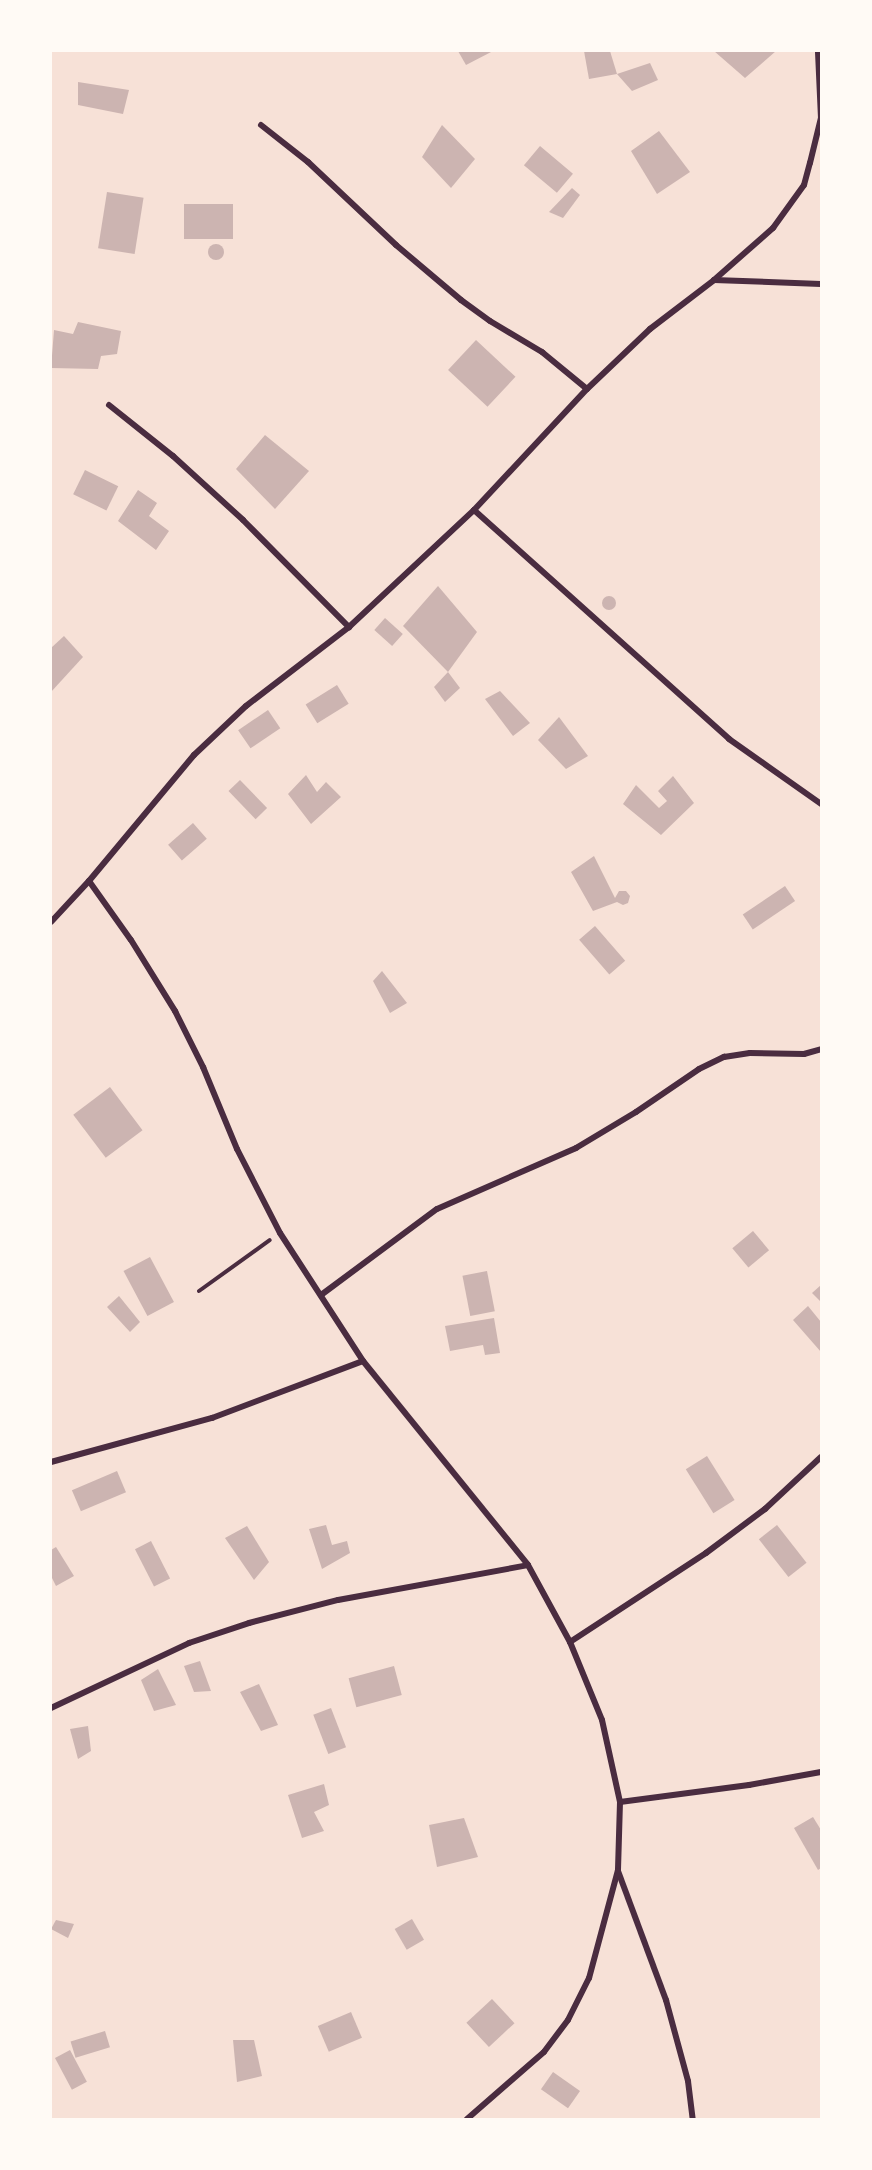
<!DOCTYPE html>
<style>
body{margin:0}
#map{position:relative;width:872px;height:2170px;overflow:hidden;background:#f7e1d7;font-family:"Public Sans",sans-serif}
div>[style]{position:absolute}
[style*='--x']{left:calc(var(--x)*1px);top:calc(var(--y)*1px);width:calc(var(--w)*1px);rotate:calc(var(--a)*1deg)}
.building>*{inset:0;background:#ccb4b1;transform-origin:0 0}
.round{border-radius:50%}
.path>*{height:4px;margin:-2px;padding:0 2px;transform-origin:2px;border-radius:2px;background:#4a2c40}
.minor>*{height:6px;margin:-3px;padding:0 3px;transform-origin:3px;border-radius:3px;background:#4a2c40}
span{translate:-50% -50%;white-space:nowrap;text-align:center;line-height:1.15;-webkit-text-stroke:4.5px #fffaf5;paint-order:stroke}
.frame{position:absolute;inset:0;border:52px solid #fffaf5;pointer-events:none}
</style>
<div id="map">
<div class="building">
<i style="clip-path:polygon(458px 51px,493px 51px,466px 65px)"></i>
<i style="clip-path:polygon(584px 51px,610px 51px,617px 74px,589px 79px)"></i>
<i style="clip-path:polygon(714px 51px,776px 51px,745px 78px)"></i>
<i style="clip-path:polygon(650px 63px,658px 80px,632px 91px,617px 74px)"></i>
<i style="clip-path:polygon(78px 82px,129px 90px,123px 114px,78px 105px)"></i>
<i style="clip-path:polygon(442px 125px,475px 159px,451px 188px,422px 157px)"></i>
<i style="clip-path:polygon(659px 131px,690px 172px,657px 194px,631px 151px)"></i>
<i style="left:540px;top:146px;width:43px;height:25px;rotate:40deg"></i>
<i style="clip-path:polygon(572px 188px,580px 195px,563px 218px,549px 212px)"></i>
<i style="left:107px;top:192px;width:37px;height:57px;rotate:9deg"></i>
<i style="left:184px;top:204px;width:49px;height:35px"></i>
<i class="round" style="left:208px;top:244px;width:16px;height:16px"></i>
<i style="clip-path:polygon(78px 322px,121px 331px,117px 354px,101px 356px,98px 369px,51px 368px,54px 330px,73px 334px)"></i>
<i style="left:476px;top:340px;width:54px;height:41px;rotate:43deg"></i>
<i style="clip-path:polygon(265px 435px,309px 471px,275px 509px,236px 469px)"></i>
<i style="left:85px;top:470px;width:37px;height:27px;rotate:26deg"></i>
<i style="clip-path:polygon(138px 490px,157px 503px,149px 516px,169px 531px,156px 550px,118px 521px)"></i>
<i style="clip-path:polygon(438px 586px,477px 632px,448px 672px,403px 626px)"></i>
<i class="round" style="left:602px;top:596px;width:14px;height:14px"></i>
<i style="left:385px;top:618px;width:24px;height:16px;rotate:42deg"></i>
<i style="clip-path:polygon(64px 636px,83px 657px,51px 692px,51px 648px)"></i>
<i style="clip-path:polygon(448px 672px,460px 688px,445px 702px,434px 687px)"></i>
<i style="left:337px;top:685px;width:22px;height:37px;rotate:58deg"></i>
<i style="clip-path:polygon(500px 691px,530px 723px,513px 736px,485px 699px)"></i>
<i style="left:268px;top:710px;width:22px;height:36px;rotate:56deg"></i>
<i style="clip-path:polygon(559px 717px,588px 756px,566px 769px,538px 740px)"></i>
<i style="clip-path:polygon(306px 775px,317px 792px,326px 782px,341px 797px,311px 824px,288px 794px)"></i>
<i style="clip-path:polygon(673px 776px,694px 803px,661px 835px,623px 804px,636px 785px,659px 808px,667px 801px,658px 791px)"></i>
<i style="left:240px;top:780px;width:39px;height:16px;rotate:46deg"></i>
<i style="left:193px;top:823px;width:21px;height:33px;rotate:49deg"></i>
<i style="clip-path:polygon(594px 856px,615px 898px,619px 891px,626px 891px,630px 896px,628px 903px,623px 905px,617px 902px,593px 911px,571px 872px)"></i>
<i style="left:785px;top:886px;width:18px;height:51px;rotate:56deg"></i>
<i style="left:595px;top:926px;width:46px;height:21px;rotate:49deg"></i>
<i style="clip-path:polygon(382px 971px,407px 1003px,390px 1013px,373px 981px)"></i>
<i style="left:110px;top:1087px;width:54px;height:46px;rotate:53deg"></i>
<i style="left:753px;top:1231px;width:25px;height:27px;rotate:50deg"></i>
<i style="left:150px;top:1257px;width:51px;height:30px;rotate:62deg"></i>
<i style="left:487px;top:1271px;width:41px;height:25px;rotate:79deg"></i>
<i style="clip-path:polygon(821px 1285px,821px 1302px,812px 1293px)"></i>
<i style="clip-path:polygon(119px 1296px,140px 1322px,130px 1332px,107px 1307px)"></i>
<i style="clip-path:polygon(808px 1306px,821px 1322px,821px 1352px,793px 1320px)"></i>
<i style="clip-path:polygon(494px 1318px,500px 1353px,485px 1355px,483px 1345px,450px 1351px,445px 1326px)"></i>
<i style="left:707px;top:1456px;width:52px;height:25px;rotate:58deg"></i>
<i style="left:117px;top:1471px;width:23px;height:49px;rotate:67deg"></i>
<i style="clip-path:polygon(326px 1525px,332px 1545px,347px 1541px,350px 1553px,322px 1569px,309px 1529px)"></i>
<i style="left:777px;top:1525px;width:48px;height:23px;rotate:52deg"></i>
<i style="clip-path:polygon(247px 1526px,269px 1562px,254px 1580px,225px 1538px)"></i>
<i style="left:151px;top:1541px;width:42px;height:18px;rotate:63deg"></i>
<i style="clip-path:polygon(56px 1547px,74px 1576px,56px 1586px,51px 1576px,51px 1550px)"></i>
<i style="clip-path:polygon(200px 1661px,211px 1691px,194px 1692px,184px 1666px)"></i>
<i style="left:394px;top:1666px;width:30px;height:47px;rotate:75deg"></i>
<i style="clip-path:polygon(158px 1669px,176px 1705px,154px 1711px,141px 1680px)"></i>
<i style="clip-path:polygon(259px 1684px,278px 1725px,261px 1731px,240px 1692px)"></i>
<i style="left:331px;top:1708px;width:42px;height:19px;rotate:69deg"></i>
<i style="clip-path:polygon(88px 1726px,91px 1751px,78px 1759px,70px 1729px)"></i>
<i style="clip-path:polygon(324px 1784px,329px 1805px,314px 1812px,324px 1831px,302px 1838px,288px 1795px)"></i>
<i style="clip-path:polygon(813px 1817px,821px 1830px,821px 1868px,818px 1870px,794px 1828px)"></i>
<i style="clip-path:polygon(464px 1818px,478px 1857px,437px 1867px,429px 1825px)"></i>
<i style="left:412px;top:1919px;width:24px;height:20px;rotate:60deg"></i>
<i style="clip-path:polygon(56px 1920px,74px 1924px,68px 1938px,51px 1929px)"></i>
<i style="left:492px;top:1999px;width:33px;height:35px;rotate:47deg"></i>
<i style="left:351px;top:2012px;width:28px;height:36px;rotate:67deg"></i>
<i style="left:105px;top:2031px;width:17px;height:36px;rotate:73deg"></i>
<i style="clip-path:polygon(233px 2040px,254px 2040px,262px 2076px,237px 2082px)"></i>
<i style="left:70px;top:2050px;width:36px;height:17px;rotate:62deg"></i>
<i style="left:553px;top:2072px;width:33px;height:21px;rotate:35deg"></i>
</div>
<div class="path">
<i style="--x:199;--y:1291;--w:87;--a:-35.7"></i>
</div>
<div class="minor">
<i style="--x:261;--y:125;--w:60;--a:38.2"></i>
<i style="--x:308;--y:162;--w:121;--a:43.3"></i>
<i style="--x:396;--y:245;--w:85;--a:40.2"></i>
<i style="--x:461;--y:300;--w:36;--a:36"></i>
<i style="--x:490;--y:321;--w:61;--a:30.8"></i>
<i style="--x:542;--y:352;--w:58;--a:39.4"></i>
<i style="--x:714;--y:280;--w:107;--a:2.1"></i>
<i style="--x:109;--y:405;--w:82;--a:38.6"></i>
<i style="--x:173;--y:456;--w:95;--a:42.4"></i>
<i style="--x:243;--y:520;--w:151;--a:45.3"></i>
<i style="--x:474;--y:510;--w:343;--a:41.9"></i>
<i style="--x:729;--y:739;--w:113;--a:35.2"></i>
<i style="--x:89;--y:881;--w:72;--a:54.6"></i>
<i style="--x:131;--y:940;--w:84;--a:58.2"></i>
<i style="--x:175;--y:1011;--w:63;--a:63.4"></i>
<i style="--x:203;--y:1067;--w:89;--a:67.5"></i>
<i style="--x:237;--y:1149;--w:94;--a:62.9"></i>
<i style="--x:280;--y:1233;--w:153;--a:57"></i>
<i style="--x:363;--y:1361;--w:262;--a:51"></i>
<i style="--x:528;--y:1565;--w:88;--a:61.4"></i>
<i style="--x:570;--y:1642;--w:84;--a:67.7"></i>
<i style="--x:602;--y:1720;--w:84;--a:77.6"></i>
<i style="--x:620;--y:1802;--w:68;--a:91.7"></i>
<i style="--x:618;--y:1870;--w:112;--a:105"></i>
<i style="--x:589;--y:1978;--w:47;--a:116.6"></i>
<i style="--x:568;--y:2020;--w:40;--a:127"></i>
<i style="--x:544;--y:2052;--w:102;--a:139"></i>
<i style="--x:51;--y:922;--w:56;--a:-47.2"></i>
<i style="--x:89;--y:881;--w:164;--a:-50.2"></i>
<i style="--x:194;--y:755;--w:71;--a:-43.3"></i>
<i style="--x:246;--y:706;--w:130;--a:-37.5"></i>
<i style="--x:349;--y:627;--w:171;--a:-43.1"></i>
<i style="--x:474;--y:510;--w:166;--a:-47"></i>
<i style="--x:587;--y:389;--w:87;--a:-43.6"></i>
<i style="--x:650;--y:329;--w:81;--a:-37.4"></i>
<i style="--x:714;--y:280;--w:79;--a:-41.4"></i>
<i style="--x:773;--y:228;--w:53;--a:-54.2"></i>
<i style="--x:804;--y:185;--w:23;--a:-75"></i>
<i style="--x:810;--y:163;--w:46;--a:-76.3"></i>
<i style="--x:821;--y:118;--w:67;--a:-92.6"></i>
<i style="--x:321;--y:1295;--w:144;--a:-36.6"></i>
<i style="--x:437;--y:1209;--w:152;--a:-23.7"></i>
<i style="--x:576;--y:1148;--w:70;--a:-31"></i>
<i style="--x:636;--y:1112;--w:76;--a:-34.3"></i>
<i style="--x:699;--y:1069;--w:28;--a:-26"></i>
<i style="--x:724;--y:1057;--w:26;--a:-9"></i>
<i style="--x:750;--y:1053;--w:54;--a:1.1"></i>
<i style="--x:804;--y:1054;--w:18;--a:-16"></i>
<i style="--x:51;--y:1462;--w:167;--a:-15.3"></i>
<i style="--x:212;--y:1418;--w:161;--a:-20.7"></i>
<i style="--x:570;--y:1642;--w:163;--a:-33.2"></i>
<i style="--x:706;--y:1553;--w:74;--a:-36.7"></i>
<i style="--x:765;--y:1509;--w:76;--a:-42.9"></i>
<i style="--x:51;--y:1708;--w:153;--a:-25.2"></i>
<i style="--x:189;--y:1643;--w:63;--a:-18.4"></i>
<i style="--x:249;--y:1623;--w:92;--a:-14.5"></i>
<i style="--x:338;--y:1600;--w:193;--a:-10.4"></i>
<i style="--x:620;--y:1802;--w:130;--a:-7.5"></i>
<i style="--x:749;--y:1785;--w:73;--a:-10.2"></i>
<i style="--x:618;--y:1871;--w:138;--a:69.6"></i>
<i style="--x:666;--y:2000;--w:84;--a:74.8"></i>
<i style="--x:688;--y:2081;--w:38;--a:83"></i>
</div>
<div class="frame"></div>
</div>
